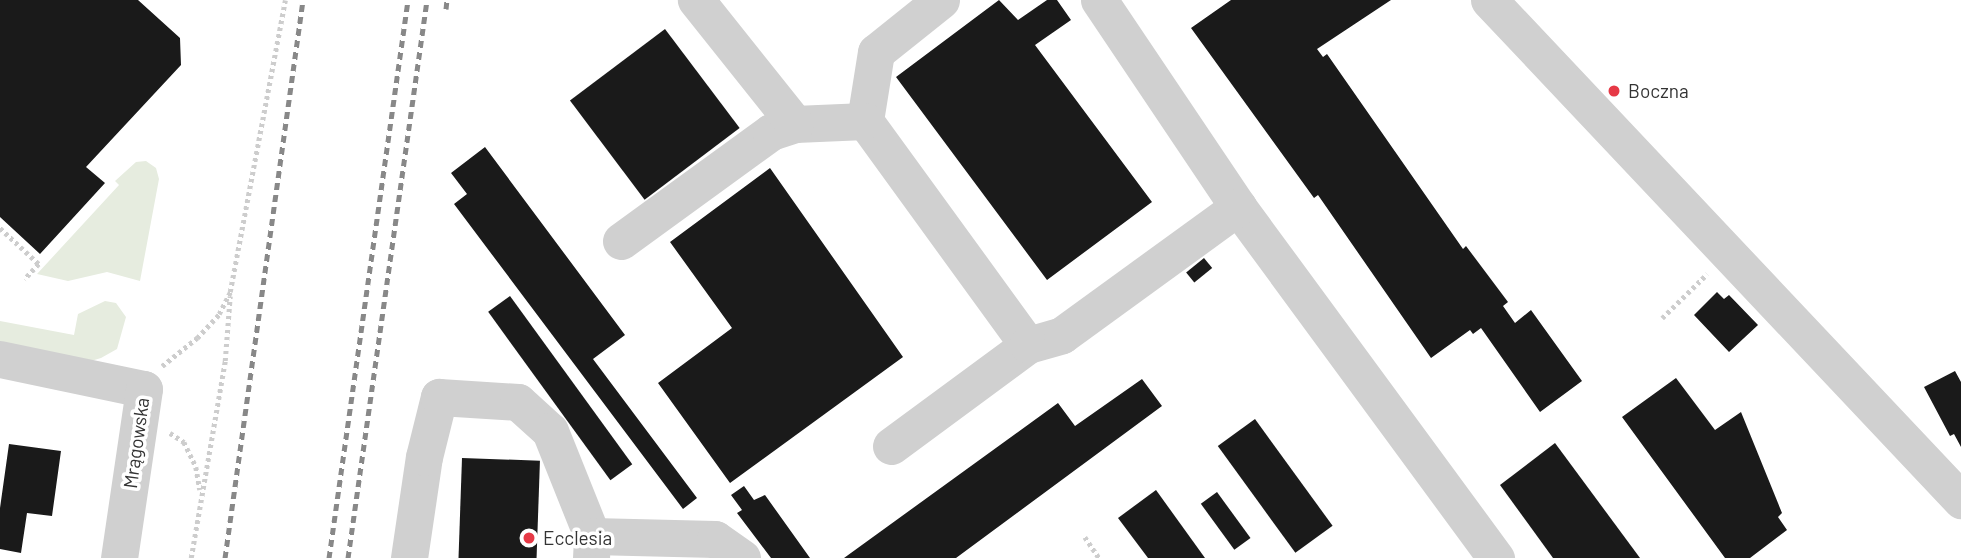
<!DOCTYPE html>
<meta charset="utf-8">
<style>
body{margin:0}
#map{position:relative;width:1961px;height:558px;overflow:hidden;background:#fff;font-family:Barlow,sans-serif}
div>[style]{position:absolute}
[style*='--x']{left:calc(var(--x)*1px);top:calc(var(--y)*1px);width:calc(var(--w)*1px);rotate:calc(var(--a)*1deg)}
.green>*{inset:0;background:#e6ecdf}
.building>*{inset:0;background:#1a1a1a;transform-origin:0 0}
.path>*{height:4.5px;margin-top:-2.25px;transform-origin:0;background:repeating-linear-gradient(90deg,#cdcdcd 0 3.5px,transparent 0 7px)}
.minor>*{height:37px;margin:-18.5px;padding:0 18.5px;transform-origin:18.5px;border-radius:18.5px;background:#d0d0d0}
.rail>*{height:5px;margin-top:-2.5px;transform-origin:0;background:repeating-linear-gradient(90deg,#888 0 7px,transparent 0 12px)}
.dots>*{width:19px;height:19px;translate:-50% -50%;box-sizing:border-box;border:4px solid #fff;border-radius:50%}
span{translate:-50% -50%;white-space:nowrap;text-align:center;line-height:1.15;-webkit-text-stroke:7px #fff;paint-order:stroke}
.poi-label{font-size:19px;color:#333}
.left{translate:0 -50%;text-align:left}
.street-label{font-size:19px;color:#333}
</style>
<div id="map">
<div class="green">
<i style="clip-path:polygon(146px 161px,156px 168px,159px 179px,140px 281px,107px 272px,68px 281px,37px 274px,119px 185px,115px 181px,136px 162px)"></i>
<i style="clip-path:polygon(105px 301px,116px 303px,126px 317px,117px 349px,101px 358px,91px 361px,0 345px,0 321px,74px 335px,78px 314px)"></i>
</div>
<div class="building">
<i style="clip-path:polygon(0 0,138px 0,180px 38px,181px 65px,86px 167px,105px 183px,40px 254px,0 217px)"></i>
<i style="clip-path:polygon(999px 0,1018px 20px,1047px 0,1057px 0,1071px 20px,1035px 45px,1152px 202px,1047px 280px,896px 77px)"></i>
<i style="clip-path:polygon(1231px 0,1391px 0,1317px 49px,1323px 57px,1327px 54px,1463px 249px,1466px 246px,1508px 302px,1503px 306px,1515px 323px,1531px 310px,1582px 381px,1540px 412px,1481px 328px,1473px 334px,1470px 330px,1431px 358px,1318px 195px,1314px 198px,1191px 28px)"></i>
<i style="left:665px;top:29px;width:124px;height:119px;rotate:53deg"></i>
<i style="clip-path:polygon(485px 147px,625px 335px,593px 359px,697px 498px,683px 509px,454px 204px,467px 194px,451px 173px)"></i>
<i style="clip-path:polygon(770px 168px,903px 357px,730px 483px,658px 383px,732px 328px,670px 242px)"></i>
<i style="left:1204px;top:258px;width:13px;height:23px;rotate:51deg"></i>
<i style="clip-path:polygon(1717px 292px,1724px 299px,1729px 295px,1758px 325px,1729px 352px,1694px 315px)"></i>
<i style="left:510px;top:296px;width:208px;height:27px;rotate:54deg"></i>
<i style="clip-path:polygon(1955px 371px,1961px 382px,1961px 447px,1954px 434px,1950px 436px,1924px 387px)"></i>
<i style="clip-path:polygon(1676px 378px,1715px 430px,1741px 412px,1782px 513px,1778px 517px,1787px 530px,1750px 558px,1725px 558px,1622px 417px)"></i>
<i style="clip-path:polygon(1142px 379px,1162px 406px,956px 558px,844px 558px,1058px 403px,1075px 426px)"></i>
<i style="left:1255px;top:419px;width:132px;height:46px;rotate:54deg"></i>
<i style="clip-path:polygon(1555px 443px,1640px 558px,1553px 558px,1500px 485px)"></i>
<i style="clip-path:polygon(9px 444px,61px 451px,52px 516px,27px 513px,21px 553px,0 549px,0 508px)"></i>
<i style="left:462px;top:458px;width:78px;height:100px;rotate:2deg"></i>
<i style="clip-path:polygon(744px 486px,754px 500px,765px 495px,810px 558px,771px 558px,737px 513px,742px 510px,731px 495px)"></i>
<i style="clip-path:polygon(1156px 490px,1205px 558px,1148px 558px,1118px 518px)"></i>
<i style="left:1217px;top:492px;width:57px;height:20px;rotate:54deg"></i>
</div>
<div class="path">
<i style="--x:0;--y:228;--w:53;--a:42.7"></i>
<i style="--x:39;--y:264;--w:21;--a:133"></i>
<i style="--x:1662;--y:318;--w:63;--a:-44.4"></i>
<i style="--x:162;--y:366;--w:45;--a:-38.7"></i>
<i style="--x:197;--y:338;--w:33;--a:-47"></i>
<i style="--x:219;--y:314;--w:25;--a:-63"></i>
<i style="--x:230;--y:292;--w:297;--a:-79.3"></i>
<i style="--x:170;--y:433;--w:17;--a:33"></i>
<i style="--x:184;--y:442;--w:28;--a:64"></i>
<i style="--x:196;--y:467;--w:23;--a:80"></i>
<i style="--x:1085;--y:537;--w:25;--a:56"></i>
<i style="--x:191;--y:558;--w:200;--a:-80.2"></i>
<i style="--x:225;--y:361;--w:65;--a:-85.6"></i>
</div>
<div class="minor">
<i style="--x:941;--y:0;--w:83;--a:141.3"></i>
<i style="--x:876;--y:52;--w:70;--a:99.1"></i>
<i style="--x:865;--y:121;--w:277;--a:54"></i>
<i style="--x:1099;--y:0;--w:249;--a:56.1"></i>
<i style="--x:1238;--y:207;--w:436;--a:53.7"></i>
<i style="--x:1489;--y:0;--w:688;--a:46.65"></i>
<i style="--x:795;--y:124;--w:70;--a:-2.5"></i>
<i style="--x:621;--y:241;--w:185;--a:-36"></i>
<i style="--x:771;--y:132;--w:25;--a:-18"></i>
<i style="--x:795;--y:124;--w:159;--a:-128.6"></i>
<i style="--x:0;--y:359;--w:147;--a:11.8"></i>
<i style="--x:144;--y:389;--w:171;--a:98.4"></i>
<i style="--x:891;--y:446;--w:170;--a:-36.4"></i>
<i style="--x:1028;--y:345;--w:35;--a:-16"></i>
<i style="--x:1062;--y:335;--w:218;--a:-36"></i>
<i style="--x:409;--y:558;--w:102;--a:-81.6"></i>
<i style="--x:424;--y:457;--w:62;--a:-76"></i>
<i style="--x:439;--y:397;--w:79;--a:3.6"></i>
<i style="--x:518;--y:402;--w:43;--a:42.2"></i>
<i style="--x:550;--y:431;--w:113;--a:68.2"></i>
<i style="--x:591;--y:558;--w:22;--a:-87"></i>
<i style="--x:592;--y:536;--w:123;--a:1.4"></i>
<i style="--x:715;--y:539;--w:33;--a:35"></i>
</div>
<div class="rail">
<i style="--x:446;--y:9;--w:9;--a:-84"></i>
<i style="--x:225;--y:558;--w:563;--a:-82.04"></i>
<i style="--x:329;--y:558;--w:564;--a:-81.94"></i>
<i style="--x:348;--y:558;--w:564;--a:-81.94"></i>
</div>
<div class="dots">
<i style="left:1614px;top:91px;background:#e63946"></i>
<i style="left:529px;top:538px;background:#e63946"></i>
</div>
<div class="poi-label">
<span class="left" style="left:1628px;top:91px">Boczna</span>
<span class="left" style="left:543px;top:538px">Ecclesia</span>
</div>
<div class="street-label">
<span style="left:136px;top:443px;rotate:-82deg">Mrągowska</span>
</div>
</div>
